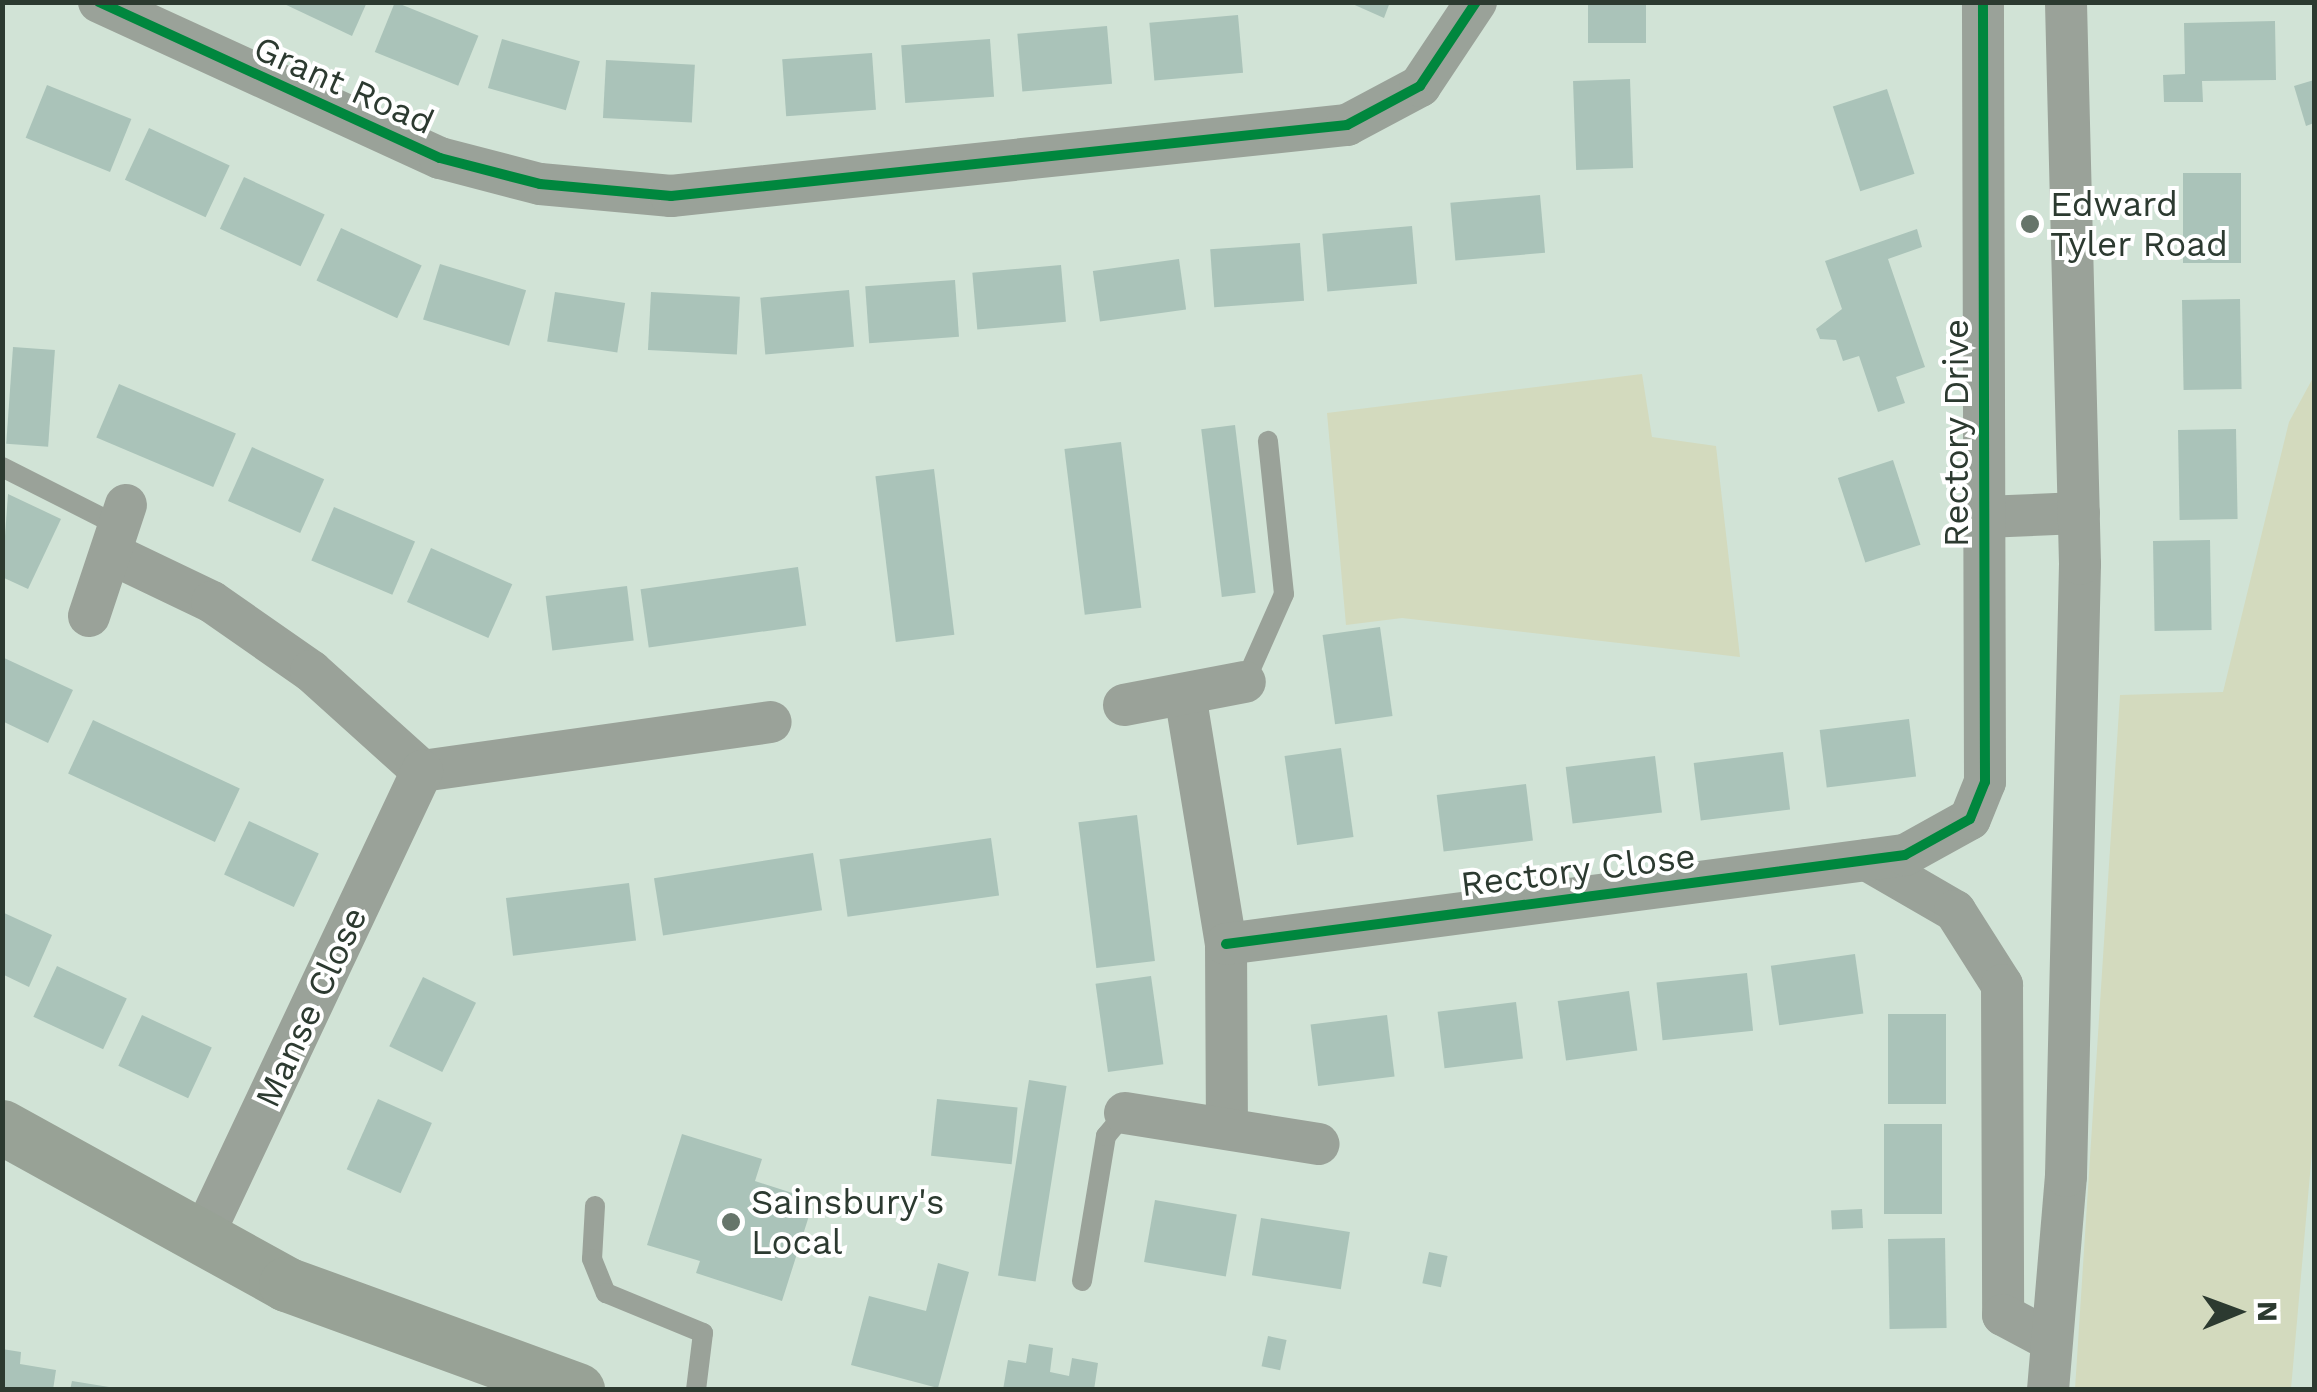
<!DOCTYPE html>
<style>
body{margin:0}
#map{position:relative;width:2317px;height:1392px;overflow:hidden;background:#d1e3d6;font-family:"Work Sans",sans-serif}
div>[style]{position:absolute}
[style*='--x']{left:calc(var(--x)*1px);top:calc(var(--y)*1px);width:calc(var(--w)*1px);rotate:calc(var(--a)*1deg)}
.green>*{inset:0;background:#d3dabe}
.building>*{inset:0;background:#aac3b9;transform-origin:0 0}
.lane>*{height:20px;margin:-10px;padding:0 10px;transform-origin:10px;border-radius:10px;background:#9aa299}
.street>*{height:42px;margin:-21px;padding:0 21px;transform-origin:21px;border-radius:21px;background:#9aa299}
.secondary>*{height:55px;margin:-27.5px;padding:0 27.5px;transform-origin:27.5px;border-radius:27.5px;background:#98a296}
.cycleway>*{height:10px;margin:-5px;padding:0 5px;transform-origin:5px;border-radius:5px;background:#00873e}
.dots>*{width:28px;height:28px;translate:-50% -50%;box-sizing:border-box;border:5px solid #fff;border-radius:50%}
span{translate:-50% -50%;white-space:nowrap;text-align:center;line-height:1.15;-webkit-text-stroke:8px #fff;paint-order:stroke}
.street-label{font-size:35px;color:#2c3a30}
.poi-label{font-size:35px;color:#2c3a30}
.left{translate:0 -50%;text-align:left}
.frame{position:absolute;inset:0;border:5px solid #2c3a30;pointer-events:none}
.north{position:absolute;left:2187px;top:1262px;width:100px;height:100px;-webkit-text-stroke:8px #fff;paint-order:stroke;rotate:89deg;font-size:28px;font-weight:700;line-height:40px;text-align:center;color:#2c3a30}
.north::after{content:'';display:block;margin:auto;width:35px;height:45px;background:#2c3a30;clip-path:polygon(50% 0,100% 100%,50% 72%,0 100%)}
</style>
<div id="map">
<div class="green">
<i style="clip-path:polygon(1642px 374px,1652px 437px,1716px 446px,1740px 657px,1402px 618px,1346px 625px,1327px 413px)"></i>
<i style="clip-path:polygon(2314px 376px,2314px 1129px,2291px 1389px,2075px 1389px,2120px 695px,2223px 692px,2289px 422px)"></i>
</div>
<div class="building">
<i style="clip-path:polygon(280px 2px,367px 2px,352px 36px)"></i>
<i style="left:395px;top:2px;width:90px;height:54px;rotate:22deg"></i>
<i style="clip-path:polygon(1348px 2px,1390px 2px,1384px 18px)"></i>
<i style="left:1588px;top:2px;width:58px;height:41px"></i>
<i style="left:1238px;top:15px;width:58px;height:89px;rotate:85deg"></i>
<i style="clip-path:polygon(2275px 21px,2276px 80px,2202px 81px,2203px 102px,2164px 102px,2163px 75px,2185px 74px,2184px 23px)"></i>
<i style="left:1107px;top:26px;width:58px;height:90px;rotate:85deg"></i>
<i style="left:502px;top:39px;width:81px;height:51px;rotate:16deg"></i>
<i style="left:990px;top:39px;width:58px;height:89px;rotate:86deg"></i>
<i style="left:872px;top:53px;width:57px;height:90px;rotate:86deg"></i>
<i style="left:606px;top:60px;width:89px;height:58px;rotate:3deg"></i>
<i style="left:1630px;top:79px;width:89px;height:57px;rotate:88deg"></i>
<i style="clip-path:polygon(2314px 80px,2314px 123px,2306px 126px,2294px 86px)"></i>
<i style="left:47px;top:85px;width:91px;height:57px;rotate:22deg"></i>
<i style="left:1887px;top:89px;width:89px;height:57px;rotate:72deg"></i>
<i style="left:149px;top:128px;width:89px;height:57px;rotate:25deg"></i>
<i style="left:2183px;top:173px;width:58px;height:90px"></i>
<i style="left:244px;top:177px;width:89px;height:57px;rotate:25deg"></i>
<i style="left:1540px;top:195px;width:58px;height:90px;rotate:85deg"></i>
<i style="left:1412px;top:226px;width:58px;height:90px;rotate:85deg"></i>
<i style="left:341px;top:228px;width:89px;height:58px;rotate:25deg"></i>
<i style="clip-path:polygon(1917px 229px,1922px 247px,1888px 259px,1925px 367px,1896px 377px,1905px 403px,1878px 412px,1859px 356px,1843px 361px,1836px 340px,1820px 339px,1816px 329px,1842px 309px,1825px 261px)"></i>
<i style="left:1300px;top:243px;width:58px;height:90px;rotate:86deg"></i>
<i style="left:1179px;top:259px;width:51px;height:87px;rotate:82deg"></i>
<i style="left:440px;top:264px;width:90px;height:58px;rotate:17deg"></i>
<i style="left:1061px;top:265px;width:57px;height:89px;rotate:85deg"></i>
<i style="left:955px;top:280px;width:57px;height:90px;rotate:86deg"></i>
<i style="left:849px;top:290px;width:57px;height:89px;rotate:85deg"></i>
<i style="left:555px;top:292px;width:71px;height:50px;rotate:9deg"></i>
<i style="left:651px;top:292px;width:89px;height:58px;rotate:3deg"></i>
<i style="left:2240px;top:299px;width:90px;height:58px;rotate:89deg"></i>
<i style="left:13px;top:347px;width:42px;height:97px;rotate:4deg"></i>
<i style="left:119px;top:384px;width:127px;height:58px;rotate:23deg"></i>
<i style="left:1235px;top:425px;width:169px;height:34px;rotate:83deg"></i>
<i style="left:2236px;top:429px;width:90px;height:58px;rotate:89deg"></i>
<i style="left:1121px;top:442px;width:167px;height:57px;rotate:83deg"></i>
<i style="left:252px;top:447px;width:79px;height:59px;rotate:24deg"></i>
<i style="left:1893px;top:460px;width:89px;height:58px;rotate:72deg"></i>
<i style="left:934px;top:469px;width:167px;height:59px;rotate:83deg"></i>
<i style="clip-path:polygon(8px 494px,61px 519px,28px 589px,2px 577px)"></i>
<i style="left:334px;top:507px;width:88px;height:58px;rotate:23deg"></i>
<i style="left:2210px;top:540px;width:90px;height:57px;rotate:89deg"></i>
<i style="left:431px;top:548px;width:89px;height:59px;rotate:24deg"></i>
<i style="left:798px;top:567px;width:59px;height:159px;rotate:82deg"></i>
<i style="left:627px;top:586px;width:55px;height:82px;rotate:83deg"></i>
<i style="left:1380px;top:627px;width:90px;height:58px;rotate:82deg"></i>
<i style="clip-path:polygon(2px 657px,73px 690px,48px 743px,2px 721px)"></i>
<i style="left:1909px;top:719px;width:58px;height:90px;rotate:83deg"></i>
<i style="left:93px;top:720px;width:162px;height:59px;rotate:25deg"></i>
<i style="left:1341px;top:748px;width:90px;height:57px;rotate:82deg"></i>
<i style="left:1783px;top:752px;width:58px;height:90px;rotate:83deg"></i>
<i style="left:1655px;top:756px;width:57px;height:90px;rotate:83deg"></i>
<i style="left:1526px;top:784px;width:57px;height:90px;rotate:83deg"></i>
<i style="left:1137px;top:815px;width:147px;height:59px;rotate:83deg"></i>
<i style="left:249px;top:821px;width:77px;height:59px;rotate:25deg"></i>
<i style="left:991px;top:838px;width:58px;height:153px;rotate:82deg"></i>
<i style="left:813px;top:853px;width:58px;height:161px;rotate:81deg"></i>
<i style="left:629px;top:883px;width:58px;height:124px;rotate:83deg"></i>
<i style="clip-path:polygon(2px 912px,52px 935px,29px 987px,2px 974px)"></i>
<i style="left:1855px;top:954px;width:60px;height:85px;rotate:82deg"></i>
<i style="left:57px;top:966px;width:77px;height:56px;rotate:25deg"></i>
<i style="left:1747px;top:973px;width:58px;height:91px;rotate:84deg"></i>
<i style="left:1151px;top:976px;width:89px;height:56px;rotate:82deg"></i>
<i style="left:423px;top:977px;width:59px;height:77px;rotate:26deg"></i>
<i style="left:1629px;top:991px;width:60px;height:72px;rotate:82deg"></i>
<i style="left:1516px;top:1002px;width:57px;height:79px;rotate:83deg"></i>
<i style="left:1888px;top:1014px;width:58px;height:90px"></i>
<i style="left:142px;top:1015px;width:77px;height:56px;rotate:25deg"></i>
<i style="left:1387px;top:1015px;width:62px;height:77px;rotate:83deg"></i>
<i style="left:1029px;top:1080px;width:38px;height:198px;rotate:9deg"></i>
<i style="left:378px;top:1099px;width:59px;height:77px;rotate:24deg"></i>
<i style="left:937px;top:1099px;width:81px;height:57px;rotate:6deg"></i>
<i style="left:1884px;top:1124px;width:58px;height:90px"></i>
<i style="clip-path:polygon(682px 1134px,762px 1159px,755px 1181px,814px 1200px,782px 1301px,696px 1273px,700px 1261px,647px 1245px)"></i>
<i style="left:1155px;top:1200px;width:83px;height:63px;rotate:10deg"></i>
<i style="left:1862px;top:1209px;width:19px;height:31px;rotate:87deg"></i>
<i style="left:1261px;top:1218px;width:90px;height:58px;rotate:9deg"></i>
<i style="left:1945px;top:1238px;width:90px;height:57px;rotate:89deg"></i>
<i style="left:1429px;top:1252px;width:19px;height:32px;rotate:12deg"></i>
<i style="clip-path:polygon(938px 1263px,969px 1272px,938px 1388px,851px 1365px,869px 1296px,926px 1311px)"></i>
<i style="left:1268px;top:1336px;width:19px;height:31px;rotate:12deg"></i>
<i style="clip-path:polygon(1029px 1344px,1053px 1348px,1050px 1372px,1069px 1376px,1072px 1358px,1098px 1363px,1094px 1390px,1003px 1390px,1008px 1360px,1026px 1363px)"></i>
<i style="clip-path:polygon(2px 1349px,21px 1352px,20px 1364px,56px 1370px,53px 1390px,2px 1390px)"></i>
<i style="clip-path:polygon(72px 1381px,109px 1387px,108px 1390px,70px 1390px)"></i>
</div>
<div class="lane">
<i style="--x:2;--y:467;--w:133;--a:26.8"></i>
<i style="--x:1245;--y:682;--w:96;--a:-66.1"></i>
<i style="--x:1284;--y:594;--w:154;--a:-96"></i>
<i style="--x:595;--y:1206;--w:53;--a:93.2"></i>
<i style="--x:592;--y:1259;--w:37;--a:68"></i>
<i style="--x:606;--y:1293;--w:105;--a:22.4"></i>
<i style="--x:703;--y:1333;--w:57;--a:97"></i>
<i style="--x:1082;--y:1281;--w:147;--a:-80.6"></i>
<i style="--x:1106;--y:1136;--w:30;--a:-50"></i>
</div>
<div class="street">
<i style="--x:99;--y:2;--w:375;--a:24.6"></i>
<i style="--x:440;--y:158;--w:103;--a:14.6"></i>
<i style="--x:540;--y:184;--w:132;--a:5.2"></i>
<i style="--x:671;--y:196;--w:680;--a:-6"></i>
<i style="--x:1347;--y:125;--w:83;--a:-28.1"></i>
<i style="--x:1420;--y:86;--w:101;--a:-56.3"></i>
<i style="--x:1984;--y:517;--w:95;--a:-2.4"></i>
<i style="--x:116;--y:556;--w:106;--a:25.6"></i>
<i style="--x:212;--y:602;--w:121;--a:34.9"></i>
<i style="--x:311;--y:671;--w:149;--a:42"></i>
<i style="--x:422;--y:771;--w:352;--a:-8"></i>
<i style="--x:89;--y:616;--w:117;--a:-71.6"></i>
<i style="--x:1185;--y:694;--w:253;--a:80.7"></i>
<i style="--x:1226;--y:944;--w:184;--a:89.7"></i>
<i style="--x:1124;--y:705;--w:123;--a:-10.8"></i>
<i style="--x:1867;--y:860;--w:102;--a:30.1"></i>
<i style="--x:1955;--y:911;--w:88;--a:57.6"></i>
<i style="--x:2002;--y:985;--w:330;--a:89.8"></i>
<i style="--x:2003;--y:1315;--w:55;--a:28"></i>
<i style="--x:1226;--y:944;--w:685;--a:-7.47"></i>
<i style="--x:1905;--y:855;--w:74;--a:-29"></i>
<i style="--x:1970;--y:819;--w:40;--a:-68"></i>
<i style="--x:1985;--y:782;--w:780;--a:-90.15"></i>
<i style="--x:1125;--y:1113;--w:196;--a:9.1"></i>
<i style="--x:200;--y:1242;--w:521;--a:-64.76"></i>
<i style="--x:2048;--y:1390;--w:215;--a:-85.2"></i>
<i style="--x:2066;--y:1176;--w:612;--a:-88.69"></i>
<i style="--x:2080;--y:564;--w:562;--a:-91.43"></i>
</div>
<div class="secondary">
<i style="--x:2;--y:1127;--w:325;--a:28.9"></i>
<i style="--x:286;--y:1284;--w:310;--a:20"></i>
</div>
<div class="cycleway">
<i style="--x:99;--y:2;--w:375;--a:24.6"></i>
<i style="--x:440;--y:158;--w:103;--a:14.6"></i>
<i style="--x:540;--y:184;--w:132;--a:5.2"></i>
<i style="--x:671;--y:196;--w:680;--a:-6"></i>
<i style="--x:1347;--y:125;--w:83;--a:-28.1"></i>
<i style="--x:1420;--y:86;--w:101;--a:-56.3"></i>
<i style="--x:1226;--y:944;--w:685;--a:-7.47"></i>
<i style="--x:1905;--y:855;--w:74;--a:-29"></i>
<i style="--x:1970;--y:819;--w:40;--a:-68"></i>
<i style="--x:1985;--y:782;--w:780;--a:-90.15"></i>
</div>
<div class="dots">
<i style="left:2030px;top:224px;background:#66756a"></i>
<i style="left:731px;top:1222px;background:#66756a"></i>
</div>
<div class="street-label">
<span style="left:344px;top:85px;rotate:24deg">Grant Road</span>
<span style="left:1956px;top:433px;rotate:-90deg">Rectory Drive</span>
<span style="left:1578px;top:870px;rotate:-7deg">Rectory Close</span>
<span style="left:311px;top:1007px;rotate:-65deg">Manse Close</span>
</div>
<div class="poi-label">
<span class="left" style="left:2050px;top:224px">Edward<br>Tyler Road</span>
<span class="left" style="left:751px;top:1222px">Sainsbury's<br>Local</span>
</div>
<div class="frame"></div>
<div class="north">N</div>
</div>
